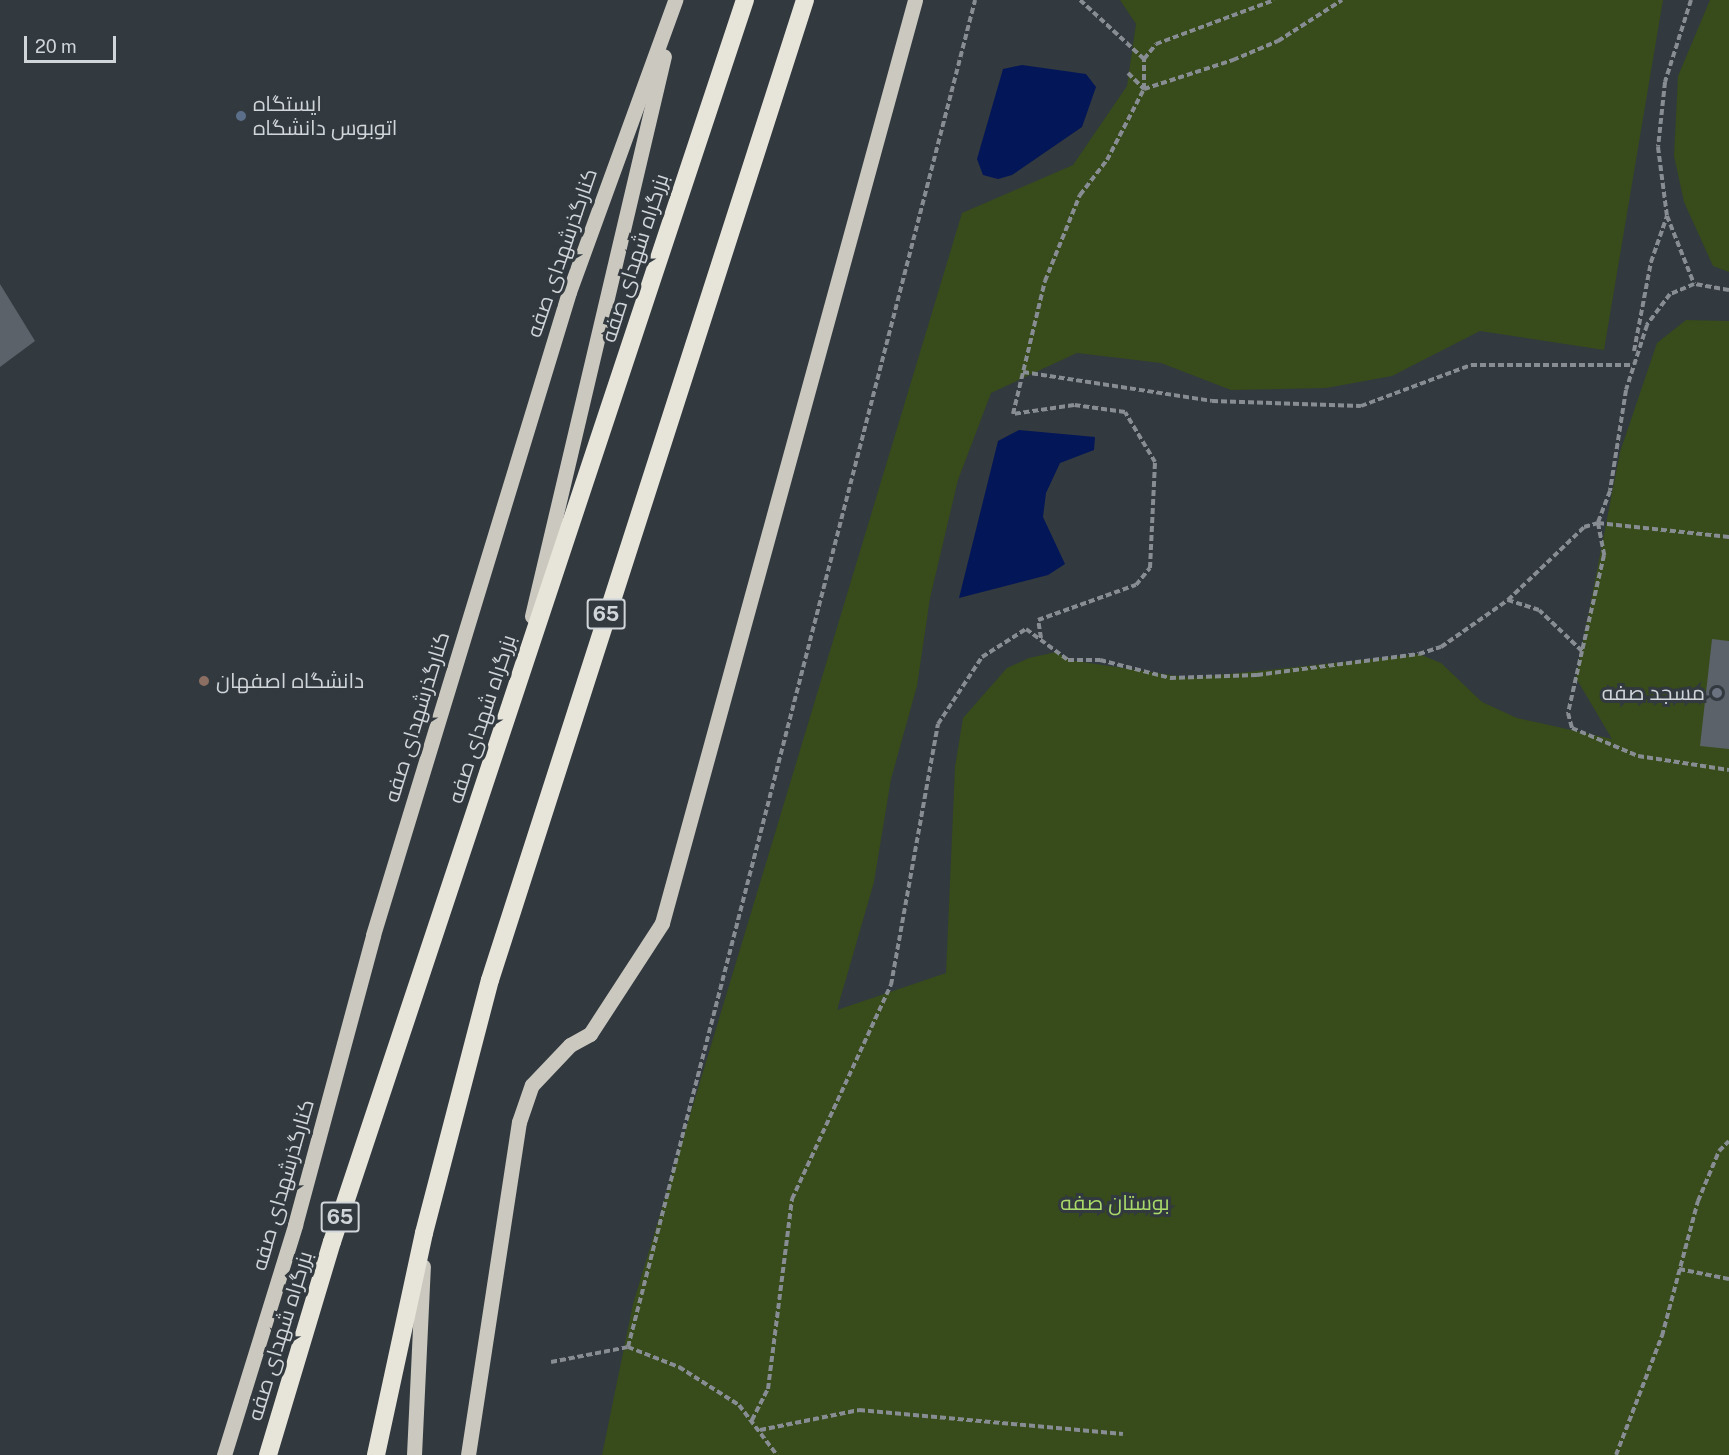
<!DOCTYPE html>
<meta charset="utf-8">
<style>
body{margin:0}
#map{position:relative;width:1729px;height:1455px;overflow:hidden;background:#32393f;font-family:"Public Sans",Cairo,sans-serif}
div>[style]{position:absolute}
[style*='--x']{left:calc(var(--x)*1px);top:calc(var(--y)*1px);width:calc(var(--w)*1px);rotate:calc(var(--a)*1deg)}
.green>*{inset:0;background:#374b1b}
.water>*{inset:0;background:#031658}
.building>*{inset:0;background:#5b6269}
.path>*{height:4px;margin-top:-2px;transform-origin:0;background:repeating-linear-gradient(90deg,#878d92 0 6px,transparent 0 9px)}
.major>*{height:15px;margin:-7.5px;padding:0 7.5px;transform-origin:7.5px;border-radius:7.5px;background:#cac8bf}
.highway>*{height:18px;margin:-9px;padding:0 9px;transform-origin:9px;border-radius:9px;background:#e7e4d9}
.dots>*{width:16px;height:16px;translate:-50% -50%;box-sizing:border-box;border:3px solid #32393f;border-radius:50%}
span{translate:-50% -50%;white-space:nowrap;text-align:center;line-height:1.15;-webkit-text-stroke:6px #32393f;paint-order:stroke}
.shield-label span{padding:2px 4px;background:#32393f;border:2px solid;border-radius:4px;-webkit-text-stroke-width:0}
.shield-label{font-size:20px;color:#d0d5d9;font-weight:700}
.poi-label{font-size:21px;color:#d0d5d9}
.left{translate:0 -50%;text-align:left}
.right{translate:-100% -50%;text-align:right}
.street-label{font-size:21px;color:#d0d5d9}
.park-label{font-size:21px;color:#aada6a}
.scale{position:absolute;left:24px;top:36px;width:92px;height:27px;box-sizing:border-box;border:3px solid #d0d5d9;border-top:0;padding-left:8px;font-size:18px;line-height:21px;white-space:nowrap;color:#d0d5d9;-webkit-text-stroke:4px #32393f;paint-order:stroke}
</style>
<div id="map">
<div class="green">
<i style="clip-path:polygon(1120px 0,1663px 0,1604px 350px,1480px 331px,1392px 376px,1326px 388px,1231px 390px,1161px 363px,1077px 353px,991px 393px,958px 480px,930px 598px,917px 686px,891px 779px,874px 882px,837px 1010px,946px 973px,955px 767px,963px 718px,1007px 668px,1029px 658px,1056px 652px,1069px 660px,1191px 678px,1419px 654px,1441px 663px,1482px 702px,1517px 718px,1612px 739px,1576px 678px,1620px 452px,1657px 343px,1686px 320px,1729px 321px,1729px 1455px,602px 1455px,633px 1304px,962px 213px,1073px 165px,1127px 86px,1136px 24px)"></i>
<i style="clip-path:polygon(1710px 0,1729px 0,1729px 272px,1713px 266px,1684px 202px,1674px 156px,1678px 76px)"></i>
</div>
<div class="water">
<i style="clip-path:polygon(1022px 65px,1086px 74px,1096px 87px,1082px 127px,1012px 175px,998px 179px,983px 175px,977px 159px,1003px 69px)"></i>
<i style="clip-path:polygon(1019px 430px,1095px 437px,1094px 450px,1060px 463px,1046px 493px,1043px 517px,1065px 564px,1048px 575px,959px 598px,998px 441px)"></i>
</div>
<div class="building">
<i style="clip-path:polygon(0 284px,35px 341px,0 367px)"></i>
<i style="clip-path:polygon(1712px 639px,1729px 641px,1729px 749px,1700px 746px)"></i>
</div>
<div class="path">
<i style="--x:1691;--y:0;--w:86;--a:107.6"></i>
<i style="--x:1665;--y:82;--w:65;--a:96.1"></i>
<i style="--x:1658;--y:147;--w:70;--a:82.6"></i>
<i style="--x:1667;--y:216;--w:73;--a:68.3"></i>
<i style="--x:1144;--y:59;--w:19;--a:-51"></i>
<i style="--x:1156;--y:44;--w:126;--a:-20.4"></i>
<i style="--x:1128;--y:73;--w:23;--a:45"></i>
<i style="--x:1144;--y:89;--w:94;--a:-18"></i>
<i style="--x:1233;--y:60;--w:49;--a:-22.9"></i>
<i style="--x:1278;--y:41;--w:76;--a:-32.6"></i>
<i style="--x:1729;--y:290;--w:36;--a:-170"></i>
<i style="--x:1694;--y:284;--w:26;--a:157"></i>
<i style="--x:1670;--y:294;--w:39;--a:127"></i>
<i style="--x:1647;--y:325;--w:68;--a:107.9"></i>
<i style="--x:1626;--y:390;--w:102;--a:99"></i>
<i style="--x:1610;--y:491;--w:34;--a:111"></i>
<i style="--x:1598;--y:523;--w:132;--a:6.1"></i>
<i style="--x:1634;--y:351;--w:91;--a:-79.2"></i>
<i style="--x:1651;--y:262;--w:49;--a:-70.8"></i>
<i style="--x:1023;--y:372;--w:191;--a:8.7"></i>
<i style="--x:1212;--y:401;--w:149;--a:1.9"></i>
<i style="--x:1361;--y:406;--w:117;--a:-20.4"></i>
<i style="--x:1471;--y:365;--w:160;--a:0"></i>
<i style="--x:1041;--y:638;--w:18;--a:-99"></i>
<i style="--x:1038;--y:620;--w:104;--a:-19.7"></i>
<i style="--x:1136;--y:585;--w:22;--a:-51"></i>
<i style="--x:1150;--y:568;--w:106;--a:-87.3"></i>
<i style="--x:1155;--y:462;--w:58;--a:-121"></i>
<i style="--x:1125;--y:412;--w:51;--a:-172.2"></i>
<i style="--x:1074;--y:405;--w:62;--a:171.6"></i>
<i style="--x:1013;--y:414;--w:137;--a:-76.5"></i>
<i style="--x:1045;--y:281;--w:93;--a:-67.9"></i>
<i style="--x:1080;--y:195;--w:44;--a:-52.4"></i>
<i style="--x:1107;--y:160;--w:80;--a:-62.5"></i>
<i style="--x:1144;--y:89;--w:30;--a:-90"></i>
<i style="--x:1144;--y:59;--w:87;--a:-137.3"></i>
<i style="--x:1582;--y:651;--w:64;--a:102.7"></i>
<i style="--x:1568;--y:713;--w:16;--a:75"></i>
<i style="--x:1572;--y:728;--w:72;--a:23"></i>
<i style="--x:1638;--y:756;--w:92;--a:8.7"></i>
<i style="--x:1679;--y:1269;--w:51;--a:11.3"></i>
<i style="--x:628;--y:1347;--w:1391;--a:-75.55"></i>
<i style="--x:551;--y:1362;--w:78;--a:-11"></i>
<i style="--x:628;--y:1347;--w:55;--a:21.4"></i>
<i style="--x:679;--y:1367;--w:71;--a:32.3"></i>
<i style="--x:739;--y:1405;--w:63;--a:52.8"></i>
<i style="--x:752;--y:1420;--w:35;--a:-63"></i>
<i style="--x:768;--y:1389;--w:192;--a:-82.8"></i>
<i style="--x:792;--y:1199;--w:236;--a:-65.2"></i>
<i style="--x:891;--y:985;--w:265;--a:-79.8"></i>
<i style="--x:938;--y:724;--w:80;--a:-56.7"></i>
<i style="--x:982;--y:657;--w:52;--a:-32.5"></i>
<i style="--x:1026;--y:629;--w:52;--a:36.4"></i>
<i style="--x:1068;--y:660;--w:32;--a:0"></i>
<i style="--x:1100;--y:660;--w:72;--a:14.4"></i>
<i style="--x:1170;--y:678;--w:87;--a:-2"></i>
<i style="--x:1257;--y:675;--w:163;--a:-7.4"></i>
<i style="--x:1419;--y:654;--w:23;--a:-18"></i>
<i style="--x:1441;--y:647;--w:82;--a:-35"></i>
<i style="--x:1508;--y:600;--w:105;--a:-43.8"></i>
<i style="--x:1584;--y:527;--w:15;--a:-16"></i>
<i style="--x:1598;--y:523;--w:33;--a:79"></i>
<i style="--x:1604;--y:555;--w:98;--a:102.9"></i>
<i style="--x:1582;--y:651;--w:59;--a:-136.4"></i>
<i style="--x:1539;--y:610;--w:33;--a:-162"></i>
<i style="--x:760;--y:1430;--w:101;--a:-11.4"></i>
<i style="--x:859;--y:1410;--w:265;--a:5.2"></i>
<i style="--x:1616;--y:1455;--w:128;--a:-68.9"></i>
<i style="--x:1662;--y:1336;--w:140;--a:-75.1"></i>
<i style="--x:1698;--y:1201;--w:54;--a:-67.2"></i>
<i style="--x:1719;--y:1151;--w:14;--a:-45"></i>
</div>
<div class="major">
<i style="--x:532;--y:616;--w:575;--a:-76.74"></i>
<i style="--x:224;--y:1455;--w:241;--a:-72.8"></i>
<i style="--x:295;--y:1225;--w:300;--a:-74.9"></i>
<i style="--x:373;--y:935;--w:672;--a:-73.05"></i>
<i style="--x:569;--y:292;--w:311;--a:-70"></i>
<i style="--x:414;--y:1455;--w:189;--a:-87.3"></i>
<i style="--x:468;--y:1455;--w:337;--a:-81.3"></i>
<i style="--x:519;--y:1122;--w:39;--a:-71"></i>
<i style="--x:532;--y:1085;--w:55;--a:-46.5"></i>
<i style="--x:570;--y:1045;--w:23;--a:-29"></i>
<i style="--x:590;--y:1034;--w:132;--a:-57"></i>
<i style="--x:662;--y:923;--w:957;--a:-74.67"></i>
</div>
<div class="highway">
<i style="--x:268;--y:1455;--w:222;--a:-73.3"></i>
<i style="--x:332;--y:1242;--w:1309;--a:-71.61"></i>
<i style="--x:376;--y:1455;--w:227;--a:-77.8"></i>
<i style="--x:424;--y:1233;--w:261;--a:-75.4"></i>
<i style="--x:490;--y:980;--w:1029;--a:-72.18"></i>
</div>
<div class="dots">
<i style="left:241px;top:116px;background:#5c6f8a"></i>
<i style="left:204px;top:681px;background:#8d6e63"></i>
<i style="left:1717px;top:693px;background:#6b7280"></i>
</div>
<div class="shield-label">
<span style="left:606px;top:614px">65</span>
<span style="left:340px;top:1217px">65</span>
</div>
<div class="poi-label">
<span class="left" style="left:253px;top:116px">ایستگاه<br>اتوبوس دانشگاه</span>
<span class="left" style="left:216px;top:681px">دانشگاه اصفهان</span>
<span class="right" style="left:1705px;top:693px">مسجد صفه</span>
</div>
<div class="street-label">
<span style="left:562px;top:253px;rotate:-71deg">کنارگذرشهدای صفه</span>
<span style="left:635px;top:258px;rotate:-72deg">بزرگراه شهدای صفه</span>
<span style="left:417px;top:717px;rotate:-73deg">کنارگذرشهدای صفه</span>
<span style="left:482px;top:719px;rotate:-72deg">بزرگراه شهدای صفه</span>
<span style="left:283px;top:1185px;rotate:-74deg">کنارگذرشهدای صفه</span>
<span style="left:280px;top:1336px;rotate:-73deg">بزرگراه شهدای صفه</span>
</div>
<div class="park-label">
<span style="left:1115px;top:1203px">بوستان صفه</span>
</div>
<div class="scale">20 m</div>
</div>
